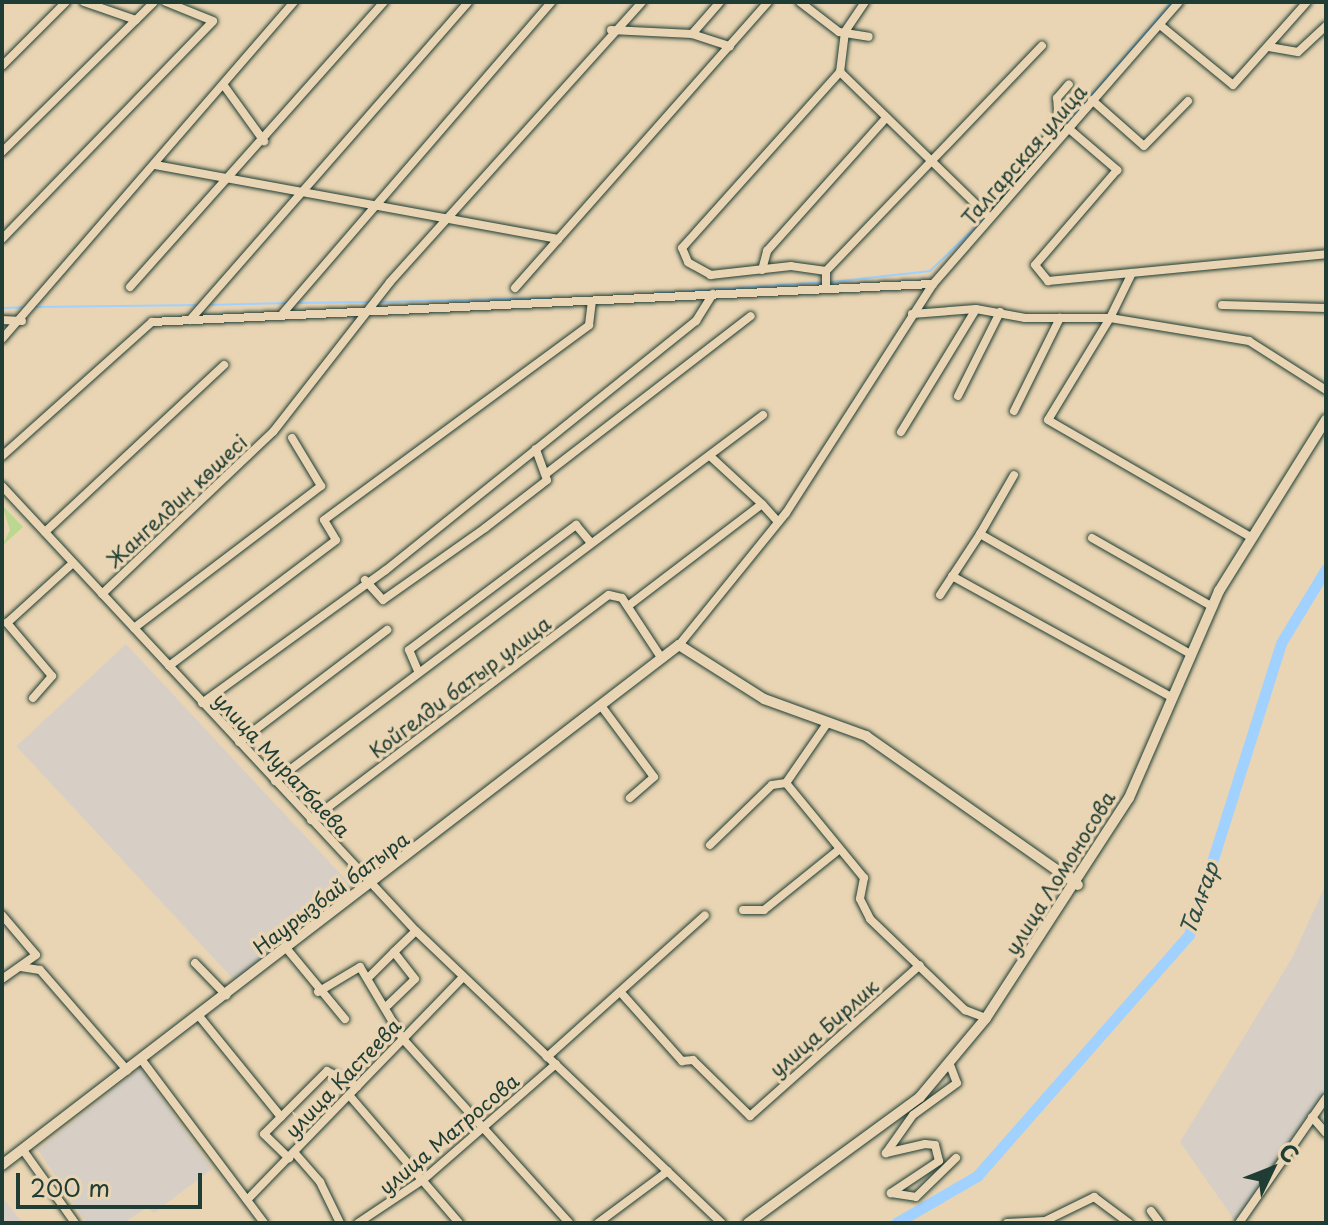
<!DOCTYPE html>
<meta charset="utf-8">
<style>
body{margin:0}
#map{position:relative;width:1328px;height:1225px;overflow:hidden;background:#e9d5b3;font-family:"Playpen Sans",sans-serif}
div>[style]{position:absolute}
[style*='--x']{left:calc(var(--x)*1px);top:calc(var(--y)*1px);width:calc(var(--w)*1px);rotate:calc(var(--a)*1deg)}
.built>*{inset:0;background:#d7cfc5;transform-origin:0 0}
.green>*{inset:0;background:#bcd890}
.stream>*{height:2px;margin:-1px;padding:0 1px;transform-origin:1px;border-radius:1px;background:#a1d1fe}
.river>*{height:11px;margin:-5.5px;padding:0 5.5px;transform-origin:5.5px;border-radius:5.5px;background:#a1d1fe}
.roads{filter:drop-shadow(0 0 2px #1f3d34) drop-shadow(0 0 2px #1f3d34)}
.minor>*{height:8px;margin:-4px;padding:0 4px;transform-origin:4px;border-radius:4px;background:#e9d5b3}
.major>*{height:10px;margin:-5px;padding:0 5px;transform-origin:5px;border-radius:5px;background:#e9d5b3}
span{translate:-50% -50%;white-space:nowrap;text-align:center;line-height:1.15;-webkit-text-stroke:7px #e9d5b3;paint-order:stroke}
.street-label{font-size:20px;color:#1f3d34}
.water-label{font-size:22px;color:#2c4c48;font-style:italic}
.frame{position:absolute;inset:0;border:4px solid #1f3d34;pointer-events:none}
.north{position:absolute;left:1232px;top:1129px;width:80px;height:80px;-webkit-text-stroke:6px #e9d5b3;paint-order:stroke;rotate:47deg;font-size:22px;font-weight:700;line-height:32px;text-align:center;color:#1f3d34}
.north::after{content:'';display:block;margin:auto;width:28px;height:36px;background:#1f3d34;clip-path:polygon(50% 0,100% 100%,50% 72%,0 100%)}
.scale{position:absolute;left:16px;top:1173px;width:186px;height:36px;box-sizing:border-box;border:4px solid #1f3d34;border-top:0;padding-left:10px;font-size:24px;line-height:28px;white-space:nowrap;color:#1f3d34;-webkit-text-stroke:6px #e9d5b3;paint-order:stroke}
</style>
<div id="map">
<div class="built">
<i style="left:126px;top:644px;width:330px;height:150px;rotate:47deg"></i>
<i style="clip-path:polygon(1326px 884px,1326px 1091px,1235px 1221px,1180px 1142px,1292px 958px)"></i>
<i style="clip-path:polygon(140px 1068px,212px 1169px,154px 1213px,147px 1207px,124px 1223px,87px 1223px,38px 1150px)"></i>
<i style="clip-path:polygon(2px 1197px,23px 1223px,2px 1223px)"></i>
</div>
<div class="green">
<i style="clip-path:polygon(2px 505px,23px 527px,2px 546px,10px 530px)"></i>
</div>
<div class="stream">
<i style="--x:989;--y:213;--w:279;--a:-49.1"></i>
<i style="--x:831;--y:282;--w:100;--a:-6.3"></i>
<i style="--x:930;--y:271;--w:76;--a:-43.9"></i>
<i style="--x:635;--y:295;--w:189;--a:-3.9"></i>
<i style="--x:379;--y:302;--w:178;--a:-1.3"></i>
<i style="--x:295;--y:303;--w:74;--a:-0.8"></i>
<i style="--x:207;--y:305;--w:82;--a:-1.4"></i>
<i style="--x:35;--y:307;--w:166;--a:-0.7"></i>
<i style="--x:2;--y:308;--w:23;--a:-2"></i>
</div>
<div class="river">
<i style="--x:896;--y:1223;--w:94;--a:-30.1"></i>
<i style="--x:977;--y:1176;--w:321;--a:-48.7"></i>
<i style="--x:1189;--y:935;--w:306;--a:-72.5"></i>
<i style="--x:1281;--y:643;--w:87;--a:-58.7"></i>
</div>
<div class="roads">
<div class="minor">
<i style="--x:84;--y:2;--w:55;--a:19.1"></i>
<i style="--x:136;--y:20;--w:25;--a:-45"></i>
<i style="--x:800;--y:2;--w:49;--a:37.6"></i>
<i style="--x:839;--y:32;--w:30;--a:9"></i>
<i style="--x:865;--y:2;--w:36;--a:124"></i>
<i style="--x:845;--y:32;--w:40;--a:97.1"></i>
<i style="--x:840;--y:72;--w:209;--a:44.2"></i>
<i style="--x:1160;--y:25;--w:94;--a:39.4"></i>
<i style="--x:1233;--y:85;--w:111;--a:-48.3"></i>
<i style="--x:611;--y:30;--w:81;--a:2.8"></i>
<i style="--x:692;--y:34;--w:43;--a:-48.8"></i>
<i style="--x:692;--y:34;--w:40;--a:18"></i>
<i style="--x:1269;--y:47;--w:29;--a:10"></i>
<i style="--x:1298;--y:52;--w:38;--a:-43"></i>
<i style="--x:2;--y:66;--w:91;--a:-45"></i>
<i style="--x:225;--y:87;--w:67;--a:54.2"></i>
<i style="--x:1092;--y:100;--w:69;--a:41.5"></i>
<i style="--x:1144;--y:146;--w:63;--a:-45.6"></i>
<i style="--x:1068;--y:128;--w:65;--a:40.6"></i>
<i style="--x:1117;--y:170;--w:125;--a:130.8"></i>
<i style="--x:1035;--y:265;--w:21;--a:51"></i>
<i style="--x:1048;--y:281;--w:279;--a:-5.5"></i>
<i style="--x:2;--y:152;--w:188;--a:-44.6"></i>
<i style="--x:155;--y:165;--w:410;--a:10.4"></i>
<i style="--x:983;--y:211;--w:115;--a:-48.5"></i>
<i style="--x:1059;--y:125;--w:27;--a:-94"></i>
<i style="--x:1057;--y:98;--w:18;--a:-49"></i>
<i style="--x:2;--y:239;--w:303;--a:-45.9"></i>
<i style="--x:213;--y:21;--w:51;--a:-158"></i>
<i style="--x:762;--y:270;--w:20;--a:-75"></i>
<i style="--x:767;--y:251;--w:178;--a:-48.2"></i>
<i style="--x:826;--y:271;--w:35;--a:-172"></i>
<i style="--x:791;--y:266;--w:81;--a:173.6"></i>
<i style="--x:711;--y:275;--w:26;--a:-151"></i>
<i style="--x:688;--y:262;--w:15;--a:-113"></i>
<i style="--x:682;--y:248;--w:237;--a:-48.1"></i>
<i style="--x:1132;--y:273;--w:50;--a:116.1"></i>
<i style="--x:1110;--y:318;--w:141;--a:9.4"></i>
<i style="--x:1249;--y:341;--w:91;--a:32.5"></i>
<i style="--x:130;--y:287;--w:382;--a:-48.3"></i>
<i style="--x:826;--y:287;--w:16;--a:-90"></i>
<i style="--x:826;--y:271;--w:312;--a:-46.2"></i>
<i style="--x:515;--y:288;--w:382;--a:-48.5"></i>
<i style="--x:1222;--y:305;--w:104;--a:1.7"></i>
<i style="--x:283;--y:313;--w:411;--a:-49.2"></i>
<i style="--x:912;--y:314;--w:64;--a:-4.5"></i>
<i style="--x:976;--y:309;--w:50;--a:10.4"></i>
<i style="--x:1025;--y:318;--w:85;--a:0"></i>
<i style="--x:1110;--y:318;--w:119;--a:121.3"></i>
<i style="--x:1048;--y:420;--w:236;--a:30"></i>
<i style="--x:2;--y:320;--w:20;--a:3"></i>
<i style="--x:190;--y:320;--w:422;--a:-48.8"></i>
<i style="--x:2;--y:339;--w:446;--a:-49.1"></i>
<i style="--x:958;--y:396;--w:94;--a:-63.4"></i>
<i style="--x:1014;--y:411;--w:104;--a:-63.7"></i>
<i style="--x:901;--y:432;--w:144;--a:-58.6"></i>
<i style="--x:2;--y:456;--w:201;--a:-41.8"></i>
<i style="--x:152;--y:322;--w:782;--a:-2.79"></i>
<i style="--x:710;--y:456;--w:71;--a:42.7"></i>
<i style="--x:547;--y:473;--w:257;--a:-37.6"></i>
<i style="--x:2;--y:486;--w:608;--a:47.07"></i>
<i style="--x:416;--y:931;--w:423;--a:43.7"></i>
<i style="--x:45;--y:532;--w:245;--a:-43"></i>
<i style="--x:980;--y:534;--w:68;--a:-60"></i>
<i style="--x:1092;--y:538;--w:139;--a:29.7"></i>
<i style="--x:952;--y:576;--w:252;--a:28.9"></i>
<i style="--x:365;--y:580;--w:27;--a:48"></i>
<i style="--x:383;--y:600;--w:125;--a:-35.2"></i>
<i style="--x:485;--y:528;--w:78;--a:-37.7"></i>
<i style="--x:547;--y:480;--w:33;--a:-110"></i>
<i style="--x:102;--y:594;--w:236;--a:-43.5"></i>
<i style="--x:273;--y:432;--w:190;--a:-52"></i>
<i style="--x:390;--y:282;--w:377;--a:-48"></i>
<i style="--x:940;--y:595;--w:73;--a:-56.7"></i>
<i style="--x:980;--y:534;--w:244;--a:29.7"></i>
<i style="--x:628;--y:606;--w:168;--a:-37.3"></i>
<i style="--x:762;--y:504;--w:24;--a:48"></i>
<i style="--x:134;--y:628;--w:235;--a:-37.2"></i>
<i style="--x:321;--y:486;--w:56;--a:-121.1"></i>
<i style="--x:679;--y:645;--w:170;--a:-51"></i>
<i style="--x:786;--y:513;--w:272;--a:-57.3"></i>
<i style="--x:933;--y:284;--w:374;--a:-48.9"></i>
<i style="--x:169;--y:666;--w:209;--a:-37"></i>
<i style="--x:336;--y:540;--w:23;--a:-121"></i>
<i style="--x:324;--y:520;--w:329;--a:-36.3"></i>
<i style="--x:589;--y:325;--w:24;--a:-83"></i>
<i style="--x:418;--y:671;--w:23;--a:-113"></i>
<i style="--x:409;--y:650;--w:209;--a:-36.8"></i>
<i style="--x:576;--y:525;--w:23;--a:50"></i>
<i style="--x:33;--y:698;--w:29;--a:-49"></i>
<i style="--x:52;--y:676;--w:70;--a:-130.3"></i>
<i style="--x:7;--y:623;--w:89;--a:-42.3"></i>
<i style="--x:202;--y:703;--w:227;--a:-35.9"></i>
<i style="--x:386;--y:570;--w:398;--a:-38.8"></i>
<i style="--x:696;--y:321;--w:32;--a:-58"></i>
<i style="--x:602;--y:707;--w:87;--a:53.4"></i>
<i style="--x:654;--y:777;--w:32;--a:139"></i>
<i style="--x:826;--y:725;--w:70;--a:124.6"></i>
<i style="--x:786;--y:783;--w:123;--a:50.6"></i>
<i style="--x:864;--y:878;--w:21;--a:101"></i>
<i style="--x:860;--y:899;--w:22;--a:63"></i>
<i style="--x:870;--y:919;--w:132;--a:43.8"></i>
<i style="--x:965;--y:1010;--w:22;--a:21"></i>
<i style="--x:239;--y:742;--w:186;--a:-37.1"></i>
<i style="--x:275;--y:781;--w:610;--a:-36.87"></i>
<i style="--x:311;--y:820;--w:373;--a:-37.1"></i>
<i style="--x:609;--y:595;--w:13;--a:13"></i>
<i style="--x:622;--y:598;--w:73;--a:56.7"></i>
<i style="--x:710;--y:845;--w:86;--a:-44.1"></i>
<i style="--x:772;--y:785;--w:14;--a:-8"></i>
<i style="--x:743;--y:910;--w:21;--a:0"></i>
<i style="--x:764;--y:910;--w:97;--a:-38.8"></i>
<i style="--x:2;--y:915;--w:52;--a:49.6"></i>
<i style="--x:36;--y:955;--w:42;--a:144.8"></i>
<i style="--x:287;--y:949;--w:91;--a:50.4"></i>
<i style="--x:195;--y:963;--w:45;--a:45.9"></i>
<i style="--x:21;--y:967;--w:19;--a:9"></i>
<i style="--x:40;--y:970;--w:133;--a:49"></i>
<i style="--x:368;--y:978;--w:37;--a:-45"></i>
<i style="--x:318;--y:992;--w:49;--a:-30.8"></i>
<i style="--x:360;--y:967;--w:84;--a:59.2"></i>
<i style="--x:403;--y:1039;--w:248;--a:47.9"></i>
<i style="--x:623;--y:995;--w:89;--a:48.2"></i>
<i style="--x:682;--y:1061;--w:11;--a:-5"></i>
<i style="--x:693;--y:1060;--w:80;--a:44.5"></i>
<i style="--x:750;--y:1116;--w:227;--a:-41.6"></i>
<i style="--x:388;--y:1005;--w:37;--a:-44"></i>
<i style="--x:415;--y:979;--w:34;--a:-128"></i>
<i style="--x:394;--y:952;--w:30;--a:-44"></i>
<i style="--x:199;--y:1016;--w:130;--a:50.9"></i>
<i style="--x:281;--y:1117;--w:24;--a:135"></i>
<i style="--x:264;--y:1134;--w:35;--a:44"></i>
<i style="--x:547;--y:1057;--w:212;--a:-41.9"></i>
<i style="--x:141;--y:1059;--w:205;--a:53.1"></i>
<i style="--x:950;--y:1065;--w:19;--a:69"></i>
<i style="--x:957;--y:1083;--w:54;--a:144"></i>
<i style="--x:913;--y:1115;--w:47;--a:125.4"></i>
<i style="--x:886;--y:1153;--w:40;--a:-13"></i>
<i style="--x:925;--y:1144;--w:10;--a:6"></i>
<i style="--x:935;--y:1145;--w:16;--a:76"></i>
<i style="--x:939;--y:1161;--w:58;--a:146.3"></i>
<i style="--x:891;--y:1193;--w:25;--a:9"></i>
<i style="--x:916;--y:1197;--w:56;--a:-44.3"></i>
<i style="--x:349;--y:1095;--w:169;--a:49.3"></i>
<i style="--x:281;--y:1117;--w:65;--a:-45"></i>
<i style="--x:327;--y:1071;--w:34;--a:27"></i>
<i style="--x:1312;--y:1117;--w:21;--a:49"></i>
<i style="--x:23;--y:1150;--w:90;--a:54.5"></i>
<i style="--x:294;--y:1152;--w:40;--a:49"></i>
<i style="--x:320;--y:1182;--w:46;--a:64"></i>
<i style="--x:247;--y:1200;--w:310;--a:-45.9"></i>
<i style="--x:1151;--y:1211;--w:15;--a:53"></i>
<i style="--x:358;--y:1223;--w:79;--a:-33.7"></i>
<i style="--x:424;--y:1179;--w:175;--a:-41.1"></i>
<i style="--x:598;--y:1223;--w:87;--a:-36.6"></i>
<i style="--x:1007;--y:1223;--w:38;--a:-3"></i>
<i style="--x:1045;--y:1221;--w:55;--a:-26.1"></i>
<i style="--x:1094;--y:1197;--w:44;--a:36.6"></i>
<i style="--x:1239;--y:1223;--w:152;--a:-55.2"></i>
</div>
<div class="major">
<i style="--x:2;--y:1165;--w:854;--a:-37.53"></i>
<i style="--x:679;--y:645;--w:101;--a:32.4"></i>
<i style="--x:764;--y:699;--w:109;--a:19.9"></i>
<i style="--x:866;--y:736;--w:259;--a:35.1"></i>
<i style="--x:748;--y:1223;--w:213;--a:-36.2"></i>
<i style="--x:920;--y:1097;--w:103;--a:-50.1"></i>
<i style="--x:986;--y:1018;--w:262;--a:-57"></i>
<i style="--x:1129;--y:798;--w:226;--a:-66.5"></i>
<i style="--x:1219;--y:591;--w:202;--a:-58"></i>
</div>
</div>
<div class="street-label">
<span style="left:1024px;top:155px;rotate:-49deg">Талгарская улица</span>
<span style="left:177px;top:501px;rotate:-43deg">Жангелдин көшесі</span>
<span style="left:460px;top:687px;rotate:-37deg">Койгелди батыр улица</span>
<span style="left:282px;top:765px;rotate:47deg">улица Муратбаева</span>
<span style="left:1060px;top:873px;rotate:-58deg">улица Ломоносова</span>
<span style="left:331px;top:893px;rotate:-37deg">Наурызбай батыра</span>
<span style="left:824px;top:1028px;rotate:-41deg">улица Бирлик</span>
<span style="left:343px;top:1078px;rotate:-46deg">улица Кастеева</span>
<span style="left:449px;top:1134px;rotate:-40deg">улица Матросова</span>
</div>
<div class="water-label">
<span style="left:1198px;top:898px;rotate:-70deg">Талғар</span>
</div>
<div class="frame"></div>
<div class="north">С</div>
<div class="scale">200 m</div>
</div>
